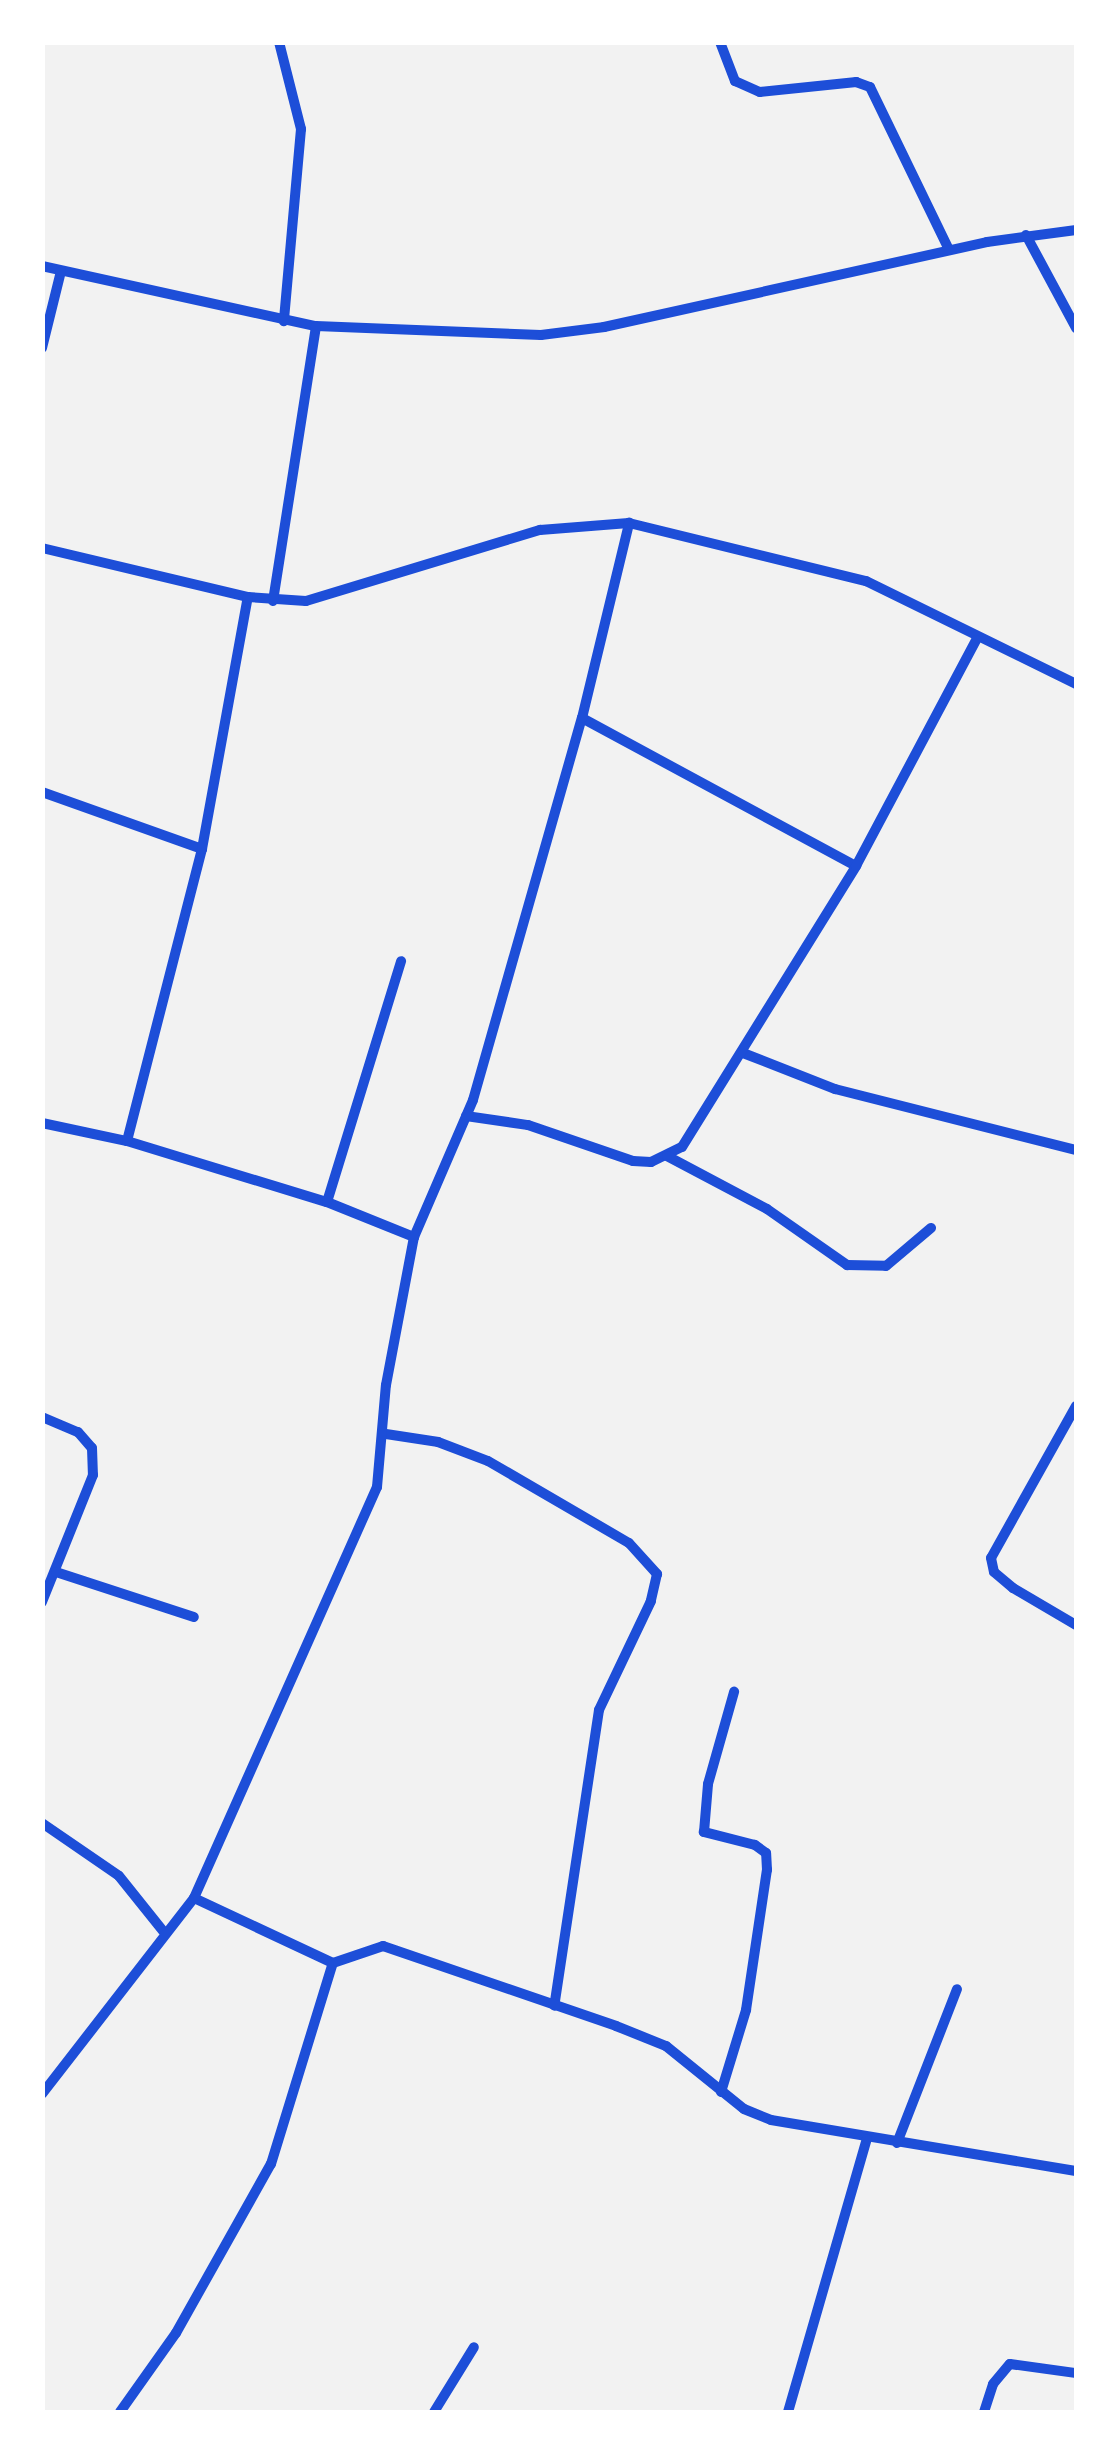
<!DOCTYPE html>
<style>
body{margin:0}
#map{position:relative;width:1119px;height:2455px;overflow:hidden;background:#f2f2f2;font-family:Lato,sans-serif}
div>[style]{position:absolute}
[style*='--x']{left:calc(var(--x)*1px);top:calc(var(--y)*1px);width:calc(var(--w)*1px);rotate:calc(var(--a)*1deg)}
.minor>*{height:10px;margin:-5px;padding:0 5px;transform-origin:5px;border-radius:5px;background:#1d4ed8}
span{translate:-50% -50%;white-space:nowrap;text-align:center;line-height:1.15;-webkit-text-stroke:8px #fff;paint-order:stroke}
.frame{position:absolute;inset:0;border:45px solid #fff;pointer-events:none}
</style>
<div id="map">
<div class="minor">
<i style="--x:279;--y:42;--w:90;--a:75.8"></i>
<i style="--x:301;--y:129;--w:193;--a:95.1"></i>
<i style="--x:720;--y:42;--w:42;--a:69"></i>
<i style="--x:735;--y:81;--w:27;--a:24"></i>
<i style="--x:760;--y:92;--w:97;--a:-5.9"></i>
<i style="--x:856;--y:82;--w:15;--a:20"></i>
<i style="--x:870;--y:87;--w:181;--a:64.1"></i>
<i style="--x:1026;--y:235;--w:106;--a:61.7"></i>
<i style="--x:42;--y:266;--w:280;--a:12.4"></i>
<i style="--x:316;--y:326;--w:225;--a:2.3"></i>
<i style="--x:541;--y:335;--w:64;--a:-7.2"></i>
<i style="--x:604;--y:327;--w:392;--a:-12.5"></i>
<i style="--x:987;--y:242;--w:90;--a:-7.7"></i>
<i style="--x:42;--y:348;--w:79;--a:-76.1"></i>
<i style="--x:42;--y:548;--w:212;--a:13.4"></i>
<i style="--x:248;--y:597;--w:58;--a:3.9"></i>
<i style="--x:306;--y:601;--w:245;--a:-16.9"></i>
<i style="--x:540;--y:530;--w:89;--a:-4.5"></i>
<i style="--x:629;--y:523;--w:244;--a:13.8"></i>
<i style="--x:866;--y:581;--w:234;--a:26.1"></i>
<i style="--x:273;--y:601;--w:278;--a:-81.1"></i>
<i style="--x:582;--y:718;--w:311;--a:28.4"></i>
<i style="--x:42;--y:792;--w:170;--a:19.6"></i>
<i style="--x:743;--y:1053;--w:99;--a:21.4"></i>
<i style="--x:835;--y:1089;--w:249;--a:14.2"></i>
<i style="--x:466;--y:1116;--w:63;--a:8.3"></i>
<i style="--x:528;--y:1125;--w:111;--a:18.9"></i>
<i style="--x:633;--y:1161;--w:18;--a:3"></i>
<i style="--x:651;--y:1162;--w:34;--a:-26"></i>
<i style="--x:682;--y:1147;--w:331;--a:-58.2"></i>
<i style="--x:856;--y:866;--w:256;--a:-62"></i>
<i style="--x:42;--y:1123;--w:87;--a:12"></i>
<i style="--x:127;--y:1141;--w:209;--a:17"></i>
<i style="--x:327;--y:1202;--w:94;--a:21.9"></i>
<i style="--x:127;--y:1141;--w:301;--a:-75.6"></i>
<i style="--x:202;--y:849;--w:256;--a:-79.7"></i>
<i style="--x:667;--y:1156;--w:113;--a:27.9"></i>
<i style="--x:767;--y:1209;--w:98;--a:35"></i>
<i style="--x:847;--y:1265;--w:39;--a:1"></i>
<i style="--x:886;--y:1266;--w:59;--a:-40.2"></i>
<i style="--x:327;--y:1202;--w:252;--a:-72.9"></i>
<i style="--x:1076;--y:1406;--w:174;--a:119.2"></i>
<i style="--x:991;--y:1558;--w:14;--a:78"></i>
<i style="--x:994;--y:1572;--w:25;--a:40"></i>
<i style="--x:1013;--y:1588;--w:73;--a:30.4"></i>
<i style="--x:42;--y:1417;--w:39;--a:23"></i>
<i style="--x:78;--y:1432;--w:21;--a:49"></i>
<i style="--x:92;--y:1448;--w:27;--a:88"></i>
<i style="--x:93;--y:1475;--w:137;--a:111.9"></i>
<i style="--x:386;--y:1434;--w:53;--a:8.7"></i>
<i style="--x:438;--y:1442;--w:53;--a:20.8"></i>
<i style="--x:488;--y:1461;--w:163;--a:30.2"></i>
<i style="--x:629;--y:1543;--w:42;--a:47.9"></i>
<i style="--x:657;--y:1574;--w:28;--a:103"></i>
<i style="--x:651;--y:1601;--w:121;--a:115.5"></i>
<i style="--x:599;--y:1710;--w:299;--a:98.6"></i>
<i style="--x:56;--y:1572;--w:145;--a:18.1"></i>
<i style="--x:42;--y:1823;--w:93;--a:34.5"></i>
<i style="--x:119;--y:1876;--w:70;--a:51.3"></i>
<i style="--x:194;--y:1898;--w:153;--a:25.1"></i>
<i style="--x:333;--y:1963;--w:53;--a:-18.8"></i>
<i style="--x:383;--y:1946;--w:246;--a:18.9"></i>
<i style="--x:616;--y:2026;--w:54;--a:21.8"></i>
<i style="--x:666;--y:2046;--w:100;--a:38.9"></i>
<i style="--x:744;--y:2109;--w:29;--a:22"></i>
<i style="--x:771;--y:2120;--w:309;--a:9.5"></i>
<i style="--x:721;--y:2092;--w:86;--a:-73"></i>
<i style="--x:746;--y:2010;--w:142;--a:-81.5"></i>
<i style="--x:767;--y:1870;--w:17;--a:-93"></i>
<i style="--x:766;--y:1853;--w:14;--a:-144"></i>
<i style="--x:755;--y:1845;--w:53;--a:-165.7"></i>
<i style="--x:704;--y:1832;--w:48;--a:-85.2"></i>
<i style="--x:708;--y:1784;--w:96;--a:-74.2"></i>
<i style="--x:42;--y:2094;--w:248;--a:-52.2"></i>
<i style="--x:194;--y:1898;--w:450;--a:-66"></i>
<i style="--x:377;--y:1487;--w:102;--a:-85"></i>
<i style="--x:386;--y:1385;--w:151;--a:-79.3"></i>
<i style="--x:414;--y:1237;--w:149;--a:-66.7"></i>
<i style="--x:473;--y:1100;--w:397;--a:-74.1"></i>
<i style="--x:582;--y:718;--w:201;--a:-76.4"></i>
<i style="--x:897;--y:2143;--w:165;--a:-68.7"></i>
<i style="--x:120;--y:2412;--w:97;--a:-54.7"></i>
<i style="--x:176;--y:2333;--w:194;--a:-60.7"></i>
<i style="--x:271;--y:2164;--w:210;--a:-72.9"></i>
<i style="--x:434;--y:2412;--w:76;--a:-58.4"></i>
<i style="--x:788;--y:2412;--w:284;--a:-73.9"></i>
<i style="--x:984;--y:2412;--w:29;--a:-72"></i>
<i style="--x:993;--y:2384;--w:26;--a:-50"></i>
<i style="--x:1010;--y:2364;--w:67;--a:7.8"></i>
</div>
<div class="frame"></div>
</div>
